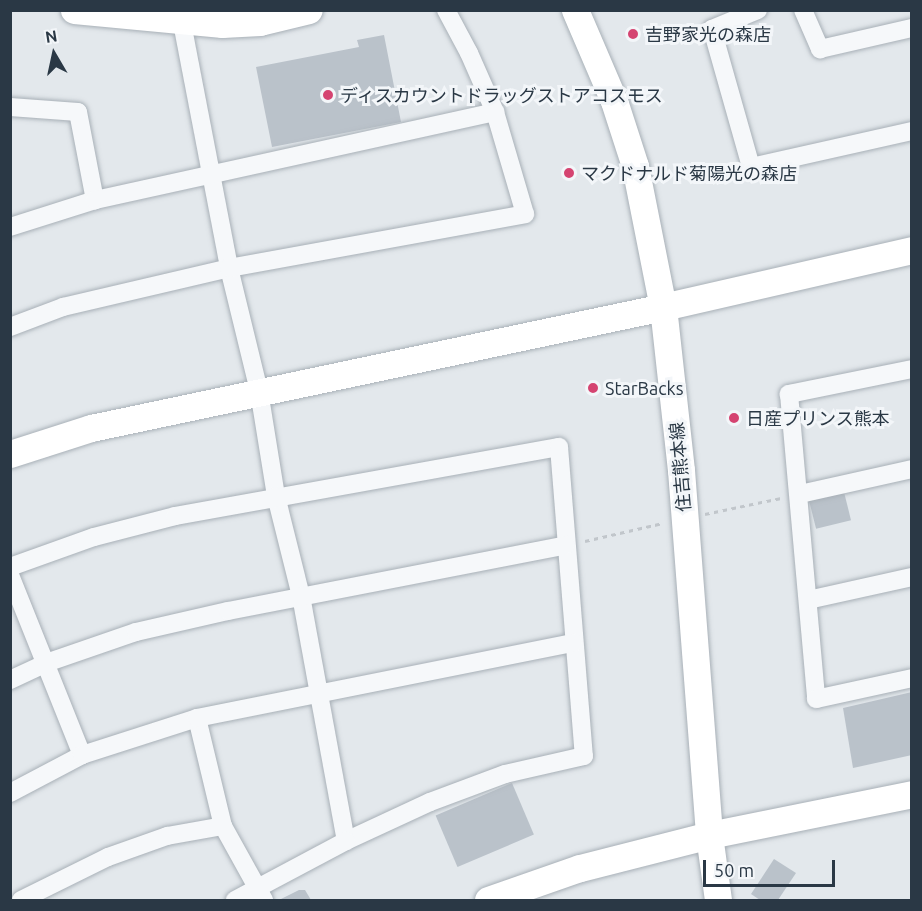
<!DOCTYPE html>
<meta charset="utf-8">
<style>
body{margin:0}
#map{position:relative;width:922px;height:911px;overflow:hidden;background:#e3e8ec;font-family:Ubuntu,"Noto Sans JP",sans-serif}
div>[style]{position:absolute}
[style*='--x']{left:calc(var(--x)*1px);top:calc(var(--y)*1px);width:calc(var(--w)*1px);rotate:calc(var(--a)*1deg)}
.building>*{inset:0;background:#bac2ca;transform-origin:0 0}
.path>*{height:3px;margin-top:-1.5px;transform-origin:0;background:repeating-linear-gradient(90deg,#c1c6cb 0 4.5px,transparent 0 9px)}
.roads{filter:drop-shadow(0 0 2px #a8b0b7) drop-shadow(0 0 2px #a8b0b7)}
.street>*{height:18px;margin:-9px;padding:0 9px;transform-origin:9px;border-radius:9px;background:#f6f8fa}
.secondary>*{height:27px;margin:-13.5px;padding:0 13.5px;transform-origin:13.5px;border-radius:13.5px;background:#fff}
.dots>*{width:16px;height:16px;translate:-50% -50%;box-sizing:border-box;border:3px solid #f3f6f9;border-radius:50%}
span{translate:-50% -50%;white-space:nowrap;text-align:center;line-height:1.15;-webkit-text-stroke:6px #f3f6f9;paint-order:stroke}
.poi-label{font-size:18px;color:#2a3845}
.left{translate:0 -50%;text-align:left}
.street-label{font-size:18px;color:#2a3845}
.frame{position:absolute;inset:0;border:12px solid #2a3845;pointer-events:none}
.north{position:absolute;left:24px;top:24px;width:60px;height:60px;-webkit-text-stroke:4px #f3f6f9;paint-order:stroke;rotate:351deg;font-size:16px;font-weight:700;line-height:24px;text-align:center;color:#2a3845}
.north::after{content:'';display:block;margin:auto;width:21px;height:27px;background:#2a3845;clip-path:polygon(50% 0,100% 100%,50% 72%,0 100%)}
.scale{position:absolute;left:703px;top:860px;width:132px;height:27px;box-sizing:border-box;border:3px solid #2a3845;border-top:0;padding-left:8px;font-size:18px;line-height:21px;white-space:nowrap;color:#2a3845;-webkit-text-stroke:4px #f3f6f9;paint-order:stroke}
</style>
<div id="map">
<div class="building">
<i style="clip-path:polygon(384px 35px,401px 122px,272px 147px,256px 67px,359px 47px,357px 40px)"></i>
<i style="left:844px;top:492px;width:29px;height:36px;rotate:76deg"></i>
<i style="clip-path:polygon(912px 692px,912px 755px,853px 768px,843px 708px)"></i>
<i style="left:512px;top:783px;width:56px;height:83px;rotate:67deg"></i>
<i style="clip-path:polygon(774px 859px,796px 873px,778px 900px,760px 900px,751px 894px)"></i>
<i style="clip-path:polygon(299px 890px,305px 890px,311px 900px,279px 900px)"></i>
</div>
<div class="path">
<i style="--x:705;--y:514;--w:78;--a:-11.9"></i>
<i style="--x:585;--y:541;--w:80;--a:-13"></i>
</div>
<div class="roads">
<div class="street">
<i style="--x:758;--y:10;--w:50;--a:157.6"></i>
<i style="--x:712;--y:29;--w:143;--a:74.2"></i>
<i style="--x:751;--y:167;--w:165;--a:-12.6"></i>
<i style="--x:803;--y:10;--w:43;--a:66.4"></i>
<i style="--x:820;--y:49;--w:94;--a:-12.9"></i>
<i style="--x:182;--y:23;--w:249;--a:79.1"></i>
<i style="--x:229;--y:268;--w:127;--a:76.3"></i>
<i style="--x:259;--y:391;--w:106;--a:80.8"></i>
<i style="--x:276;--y:496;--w:103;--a:76"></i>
<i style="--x:301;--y:596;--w:249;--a:79.6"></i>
<i style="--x:10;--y:107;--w:68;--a:4.2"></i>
<i style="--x:78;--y:112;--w:90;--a:79.1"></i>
<i style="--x:10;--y:227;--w:89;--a:-17.6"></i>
<i style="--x:95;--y:200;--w:410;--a:-12.4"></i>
<i style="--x:10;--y:327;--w:57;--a:-20.7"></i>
<i style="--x:63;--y:307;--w:171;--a:-13.2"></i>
<i style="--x:229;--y:268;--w:301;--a:-10.3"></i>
<i style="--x:525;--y:214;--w:106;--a:-106.4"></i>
<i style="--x:495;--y:112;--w:64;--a:-113.8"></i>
<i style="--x:469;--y:53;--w:49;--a:-118.1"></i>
<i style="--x:912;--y:369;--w:126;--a:168.5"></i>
<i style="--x:789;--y:394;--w:306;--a:84.9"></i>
<i style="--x:816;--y:699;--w:98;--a:-12.3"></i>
<i style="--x:800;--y:494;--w:115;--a:-12.6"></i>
<i style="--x:10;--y:567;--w:89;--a:-19.7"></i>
<i style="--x:94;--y:537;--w:84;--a:-14.5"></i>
<i style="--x:175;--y:516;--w:390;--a:-10.2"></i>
<i style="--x:559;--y:447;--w:310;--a:85.4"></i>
<i style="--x:584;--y:756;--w:81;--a:167.2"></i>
<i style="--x:505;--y:774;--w:80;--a:159.5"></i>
<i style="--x:430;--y:802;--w:93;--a:155.1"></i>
<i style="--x:346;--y:841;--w:126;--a:152"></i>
<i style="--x:10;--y:575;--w:194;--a:68.2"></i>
<i style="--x:808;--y:600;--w:107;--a:-12.5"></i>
<i style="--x:10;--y:680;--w:40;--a:-25"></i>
<i style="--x:46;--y:663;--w:95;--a:-19"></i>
<i style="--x:136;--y:632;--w:94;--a:-12.9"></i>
<i style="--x:228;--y:611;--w:344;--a:-11"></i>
<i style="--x:197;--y:718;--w:111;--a:76.5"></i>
<i style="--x:223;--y:826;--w:85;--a:61"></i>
<i style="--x:10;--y:793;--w:81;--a:-27.8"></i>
<i style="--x:82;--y:755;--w:121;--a:-17.8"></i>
<i style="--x:197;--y:718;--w:384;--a:-11.3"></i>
<i style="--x:21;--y:900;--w:97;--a:-26.3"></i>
<i style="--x:108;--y:857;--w:63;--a:-19.6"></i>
<i style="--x:167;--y:836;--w:57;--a:-10.1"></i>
</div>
<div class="secondary">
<i style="--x:74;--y:10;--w:149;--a:5.4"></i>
<i style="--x:222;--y:24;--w:38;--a:-3"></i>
<i style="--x:260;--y:22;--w:50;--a:-13.8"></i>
<i style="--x:575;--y:10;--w:99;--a:66.8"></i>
<i style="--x:614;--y:101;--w:68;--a:72.1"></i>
<i style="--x:635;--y:166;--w:144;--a:78.8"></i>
<i style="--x:663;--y:307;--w:164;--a:83.7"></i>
<i style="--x:681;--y:470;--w:366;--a:85.6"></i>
<i style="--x:709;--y:835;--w:66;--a:82.1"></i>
<i style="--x:10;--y:454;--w:85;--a:-17.8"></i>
<i style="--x:91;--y:428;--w:585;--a:-11.94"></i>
<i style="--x:663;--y:307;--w:255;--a:-12.9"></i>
<i style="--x:488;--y:900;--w:97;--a:-19.2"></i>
<i style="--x:580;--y:868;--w:133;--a:-14.3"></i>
<i style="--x:709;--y:835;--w:207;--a:-11.4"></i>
</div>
</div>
<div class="dots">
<i style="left:633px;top:34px;background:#d54471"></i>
<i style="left:328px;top:95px;background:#d54471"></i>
<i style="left:569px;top:173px;background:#d54471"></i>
<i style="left:593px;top:388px;background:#d54471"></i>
<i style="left:734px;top:418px;background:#d54471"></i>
</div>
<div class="poi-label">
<span class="left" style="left:645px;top:34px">吉野家光の森店</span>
<span class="left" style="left:340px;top:95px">ディスカウントドラッグストアコスモス</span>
<span class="left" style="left:581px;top:173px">マクドナルド菊陽光の森店</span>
<span class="left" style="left:605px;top:388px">StarBacks</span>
<span class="left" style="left:746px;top:418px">日産プリンス熊本</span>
</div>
<div class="street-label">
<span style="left:680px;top:467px;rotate:-95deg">住吉熊本線</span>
</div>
<div class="frame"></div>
<div class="north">N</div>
<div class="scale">50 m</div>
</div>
